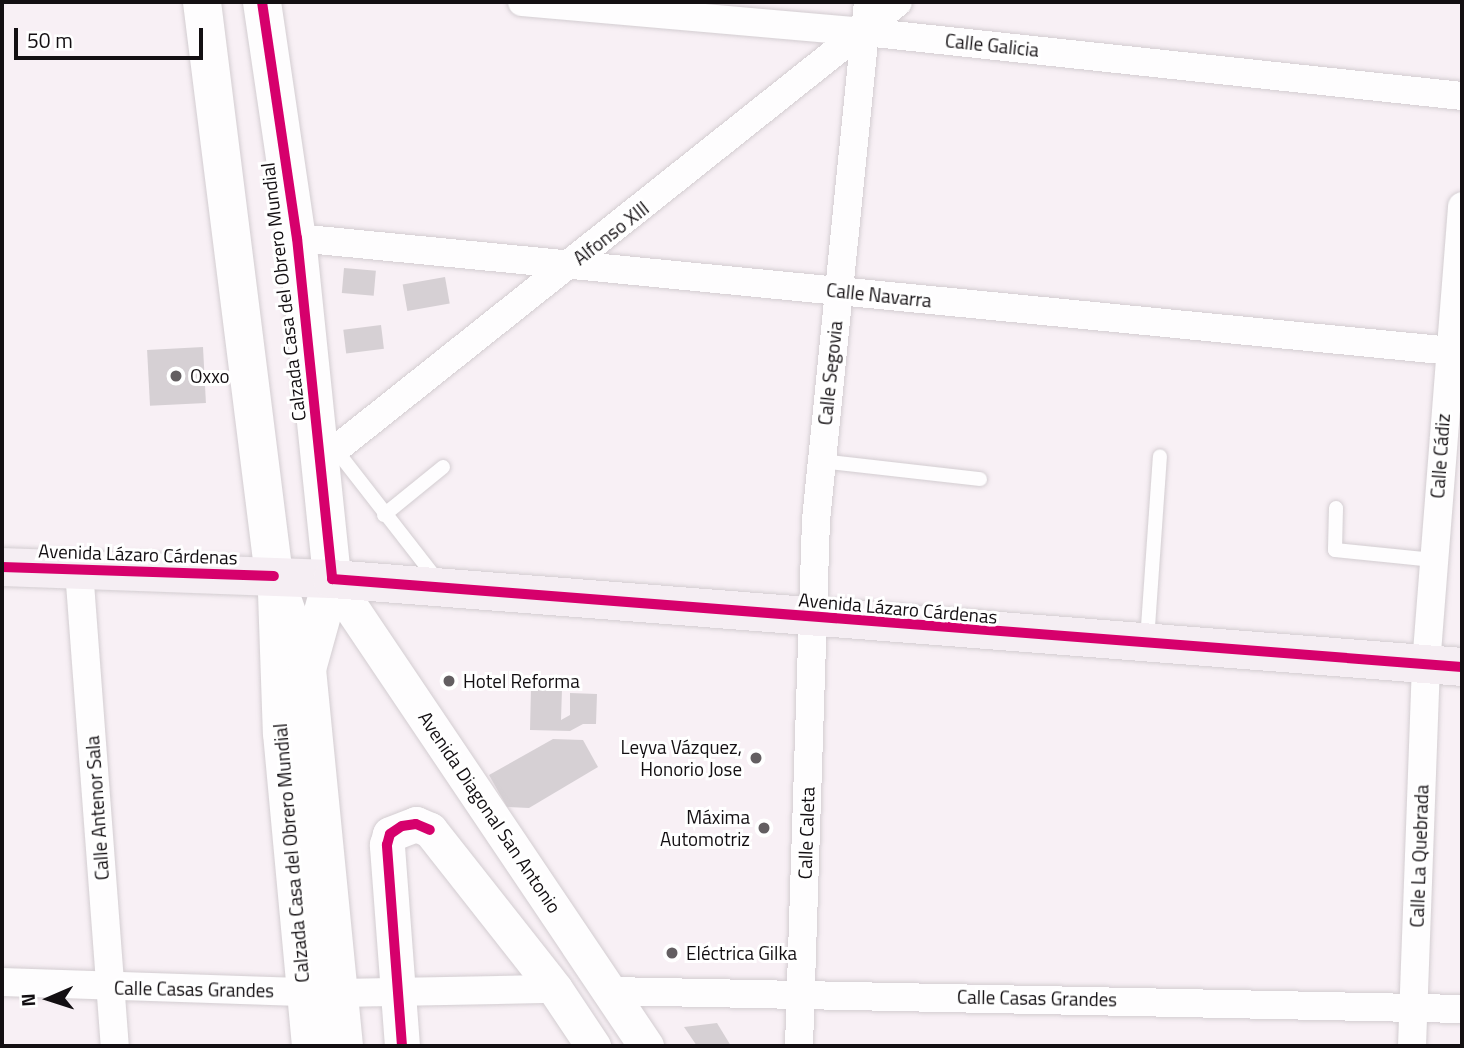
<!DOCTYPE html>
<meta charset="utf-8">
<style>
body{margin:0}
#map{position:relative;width:1464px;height:1048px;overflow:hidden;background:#f8f0f5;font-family:"Titillium Web",sans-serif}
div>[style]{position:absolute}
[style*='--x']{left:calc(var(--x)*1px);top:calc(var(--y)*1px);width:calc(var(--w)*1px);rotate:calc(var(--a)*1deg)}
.building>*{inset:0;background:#d6d0d4;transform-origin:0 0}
.roads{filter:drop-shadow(0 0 2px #d3cdd1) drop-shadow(0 0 2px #d3cdd1)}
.service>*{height:14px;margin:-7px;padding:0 7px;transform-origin:7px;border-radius:7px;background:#fefdfe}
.minor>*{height:28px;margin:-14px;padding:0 14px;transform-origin:14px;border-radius:14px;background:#fefdfe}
.tertiary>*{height:35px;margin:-17.5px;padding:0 17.5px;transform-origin:17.5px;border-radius:17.5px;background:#fefdfe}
.secondary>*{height:38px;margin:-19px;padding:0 19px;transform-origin:19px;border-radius:19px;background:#fefdfe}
.primary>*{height:38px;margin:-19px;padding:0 19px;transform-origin:19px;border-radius:19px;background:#f5eef3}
.cycleway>*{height:10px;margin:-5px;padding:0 5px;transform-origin:5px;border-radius:5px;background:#d6006c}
.dots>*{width:19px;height:19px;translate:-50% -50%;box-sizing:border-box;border:4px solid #fff;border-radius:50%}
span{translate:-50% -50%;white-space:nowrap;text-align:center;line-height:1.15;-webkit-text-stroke:6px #fff;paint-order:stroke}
.street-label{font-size:19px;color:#130f12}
.poi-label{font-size:19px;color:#130f12}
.left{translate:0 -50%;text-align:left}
.right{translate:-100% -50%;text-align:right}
.frame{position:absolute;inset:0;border:4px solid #130f12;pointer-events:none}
.north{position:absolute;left:14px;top:964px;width:70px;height:70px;-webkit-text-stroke:5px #fff;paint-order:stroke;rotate:267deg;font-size:19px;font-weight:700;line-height:28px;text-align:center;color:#130f12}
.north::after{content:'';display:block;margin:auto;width:24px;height:32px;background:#130f12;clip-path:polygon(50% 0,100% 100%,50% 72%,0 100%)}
.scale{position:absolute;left:14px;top:28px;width:189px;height:32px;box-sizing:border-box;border:4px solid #130f12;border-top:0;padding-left:9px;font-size:21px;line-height:24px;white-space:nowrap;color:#130f12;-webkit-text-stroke:5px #fff;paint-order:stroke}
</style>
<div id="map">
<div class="building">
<i style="left:344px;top:268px;width:32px;height:25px;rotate:5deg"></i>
<i style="left:445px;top:277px;width:27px;height:43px;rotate:80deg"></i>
<i style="left:381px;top:325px;width:24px;height:38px;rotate:83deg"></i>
<i style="left:203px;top:347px;width:56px;height:56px;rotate:87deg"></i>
<i style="clip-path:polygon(531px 688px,562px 689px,561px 720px,570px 715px,570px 693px,597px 694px,596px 724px,583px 724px,570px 731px,530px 730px)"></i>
<i style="clip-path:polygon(553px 739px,583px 740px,598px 767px,529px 808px,507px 807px,489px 775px)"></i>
<i style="clip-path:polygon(717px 1023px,731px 1046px,697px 1046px,684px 1027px)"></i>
</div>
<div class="roads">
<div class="service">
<i style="--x:336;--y:450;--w:166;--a:52.1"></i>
<i style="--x:821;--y:461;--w:160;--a:6.5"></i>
<i style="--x:1336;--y:508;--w:42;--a:91.4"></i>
<i style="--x:1335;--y:550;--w:99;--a:5.8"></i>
<i style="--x:384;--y:515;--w:76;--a:-39.1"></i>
<i style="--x:1147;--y:641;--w:185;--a:-86"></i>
</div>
<div class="minor">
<i style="--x:522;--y:2;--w:344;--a:5"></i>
<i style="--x:865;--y:32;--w:600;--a:6.12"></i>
<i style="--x:297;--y:238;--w:1171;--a:5.59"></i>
<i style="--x:321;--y:461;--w:737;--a:-38.5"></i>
<i style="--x:79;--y:570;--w:477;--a:85.7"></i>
<i style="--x:2;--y:982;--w:336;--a:1.9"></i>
<i style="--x:338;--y:993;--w:217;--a:-1.1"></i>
<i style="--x:611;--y:991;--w:851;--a:1.21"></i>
<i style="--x:799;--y:1046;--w:526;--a:-88.15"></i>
<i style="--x:816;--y:520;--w:521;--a:-84.27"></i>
<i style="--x:1412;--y:1046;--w:381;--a:-87.9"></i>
<i style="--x:1426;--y:665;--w:460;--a:-85.5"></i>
</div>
<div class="tertiary">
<i style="--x:332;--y:579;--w:563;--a:56.08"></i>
<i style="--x:275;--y:593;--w:140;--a:88"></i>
<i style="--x:280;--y:733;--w:314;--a:84.7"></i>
<i style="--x:402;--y:1046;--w:202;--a:-94.3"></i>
<i style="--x:387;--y:845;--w:11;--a:-75"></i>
<i style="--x:390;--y:834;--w:28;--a:-21"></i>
<i style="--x:416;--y:824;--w:15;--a:23"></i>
<i style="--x:430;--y:830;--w:202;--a:51.8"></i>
<i style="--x:555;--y:989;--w:69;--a:56.3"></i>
</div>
<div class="secondary">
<i style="--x:202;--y:2;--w:578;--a:82.85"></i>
<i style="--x:274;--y:576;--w:99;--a:70.5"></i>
<i style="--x:307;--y:669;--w:379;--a:84.4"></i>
<i style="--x:262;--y:2;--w:239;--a:81.6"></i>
<i style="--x:297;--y:238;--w:343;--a:84.1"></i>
<i style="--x:332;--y:579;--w:93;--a:105.5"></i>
</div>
<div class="primary">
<i style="--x:2;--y:567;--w:330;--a:2.1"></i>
<i style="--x:332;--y:579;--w:1133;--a:4.45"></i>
</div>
</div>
<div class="cycleway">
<i style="--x:262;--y:2;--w:239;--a:81.6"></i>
<i style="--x:297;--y:238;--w:343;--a:84.1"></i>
<i style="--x:332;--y:579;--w:1133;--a:4.45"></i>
<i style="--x:2;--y:567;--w:272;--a:1.9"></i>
<i style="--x:402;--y:1046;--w:202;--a:-94.3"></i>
<i style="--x:387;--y:845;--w:11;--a:-75"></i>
<i style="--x:390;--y:834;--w:14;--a:-34"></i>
<i style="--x:402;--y:826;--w:14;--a:-8"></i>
<i style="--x:416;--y:824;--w:15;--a:23"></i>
</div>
<div class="dots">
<i style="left:176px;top:376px;background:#635e61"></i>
<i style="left:449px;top:681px;background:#635e61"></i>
<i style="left:756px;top:758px;background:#635e61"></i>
<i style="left:764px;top:828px;background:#635e61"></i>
<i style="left:672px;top:953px;background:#635e61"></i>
</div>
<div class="street-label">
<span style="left:992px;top:45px;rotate:6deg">Calle Galicia</span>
<span style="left:611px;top:233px;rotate:-38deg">Alfonso XIII</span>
<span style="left:283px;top:292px;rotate:-97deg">Calzada Casa del Obrero Mundial</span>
<span style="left:879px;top:295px;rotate:6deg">Calle Navarra</span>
<span style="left:830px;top:373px;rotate:-84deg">Calle Segovia</span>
<span style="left:1440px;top:456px;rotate:-86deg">Calle Cádiz</span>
<span style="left:138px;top:554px;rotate:2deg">Avenida Lázaro Cárdenas</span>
<span style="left:898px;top:608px;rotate:5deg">Avenida Lázaro Cárdenas</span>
<span style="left:97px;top:808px;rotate:-94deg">Calle Antenor Sala</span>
<span style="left:490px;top:812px;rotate:56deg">Avenida Diagonal San Antonio</span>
<span style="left:806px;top:833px;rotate:-88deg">Calle Caleta</span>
<span style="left:291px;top:853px;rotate:-95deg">Calzada Casa del Obrero Mundial</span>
<span style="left:1419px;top:856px;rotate:-88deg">Calle La Quebrada</span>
<span style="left:194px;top:989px;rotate:1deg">Calle Casas Grandes</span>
<span style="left:1037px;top:998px;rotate:1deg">Calle Casas Grandes</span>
</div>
<div class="poi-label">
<span class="left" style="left:190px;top:376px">Oxxo</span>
<span class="left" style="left:463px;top:681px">Hotel Reforma</span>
<span class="right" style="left:742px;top:758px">Leyva Vázquez,<br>Honorio Jose</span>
<span class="right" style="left:750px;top:828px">Máxima<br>Automotriz</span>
<span class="left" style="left:686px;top:953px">Eléctrica Gilka</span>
</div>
<div class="frame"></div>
<div class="north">N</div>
<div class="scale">50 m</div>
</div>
